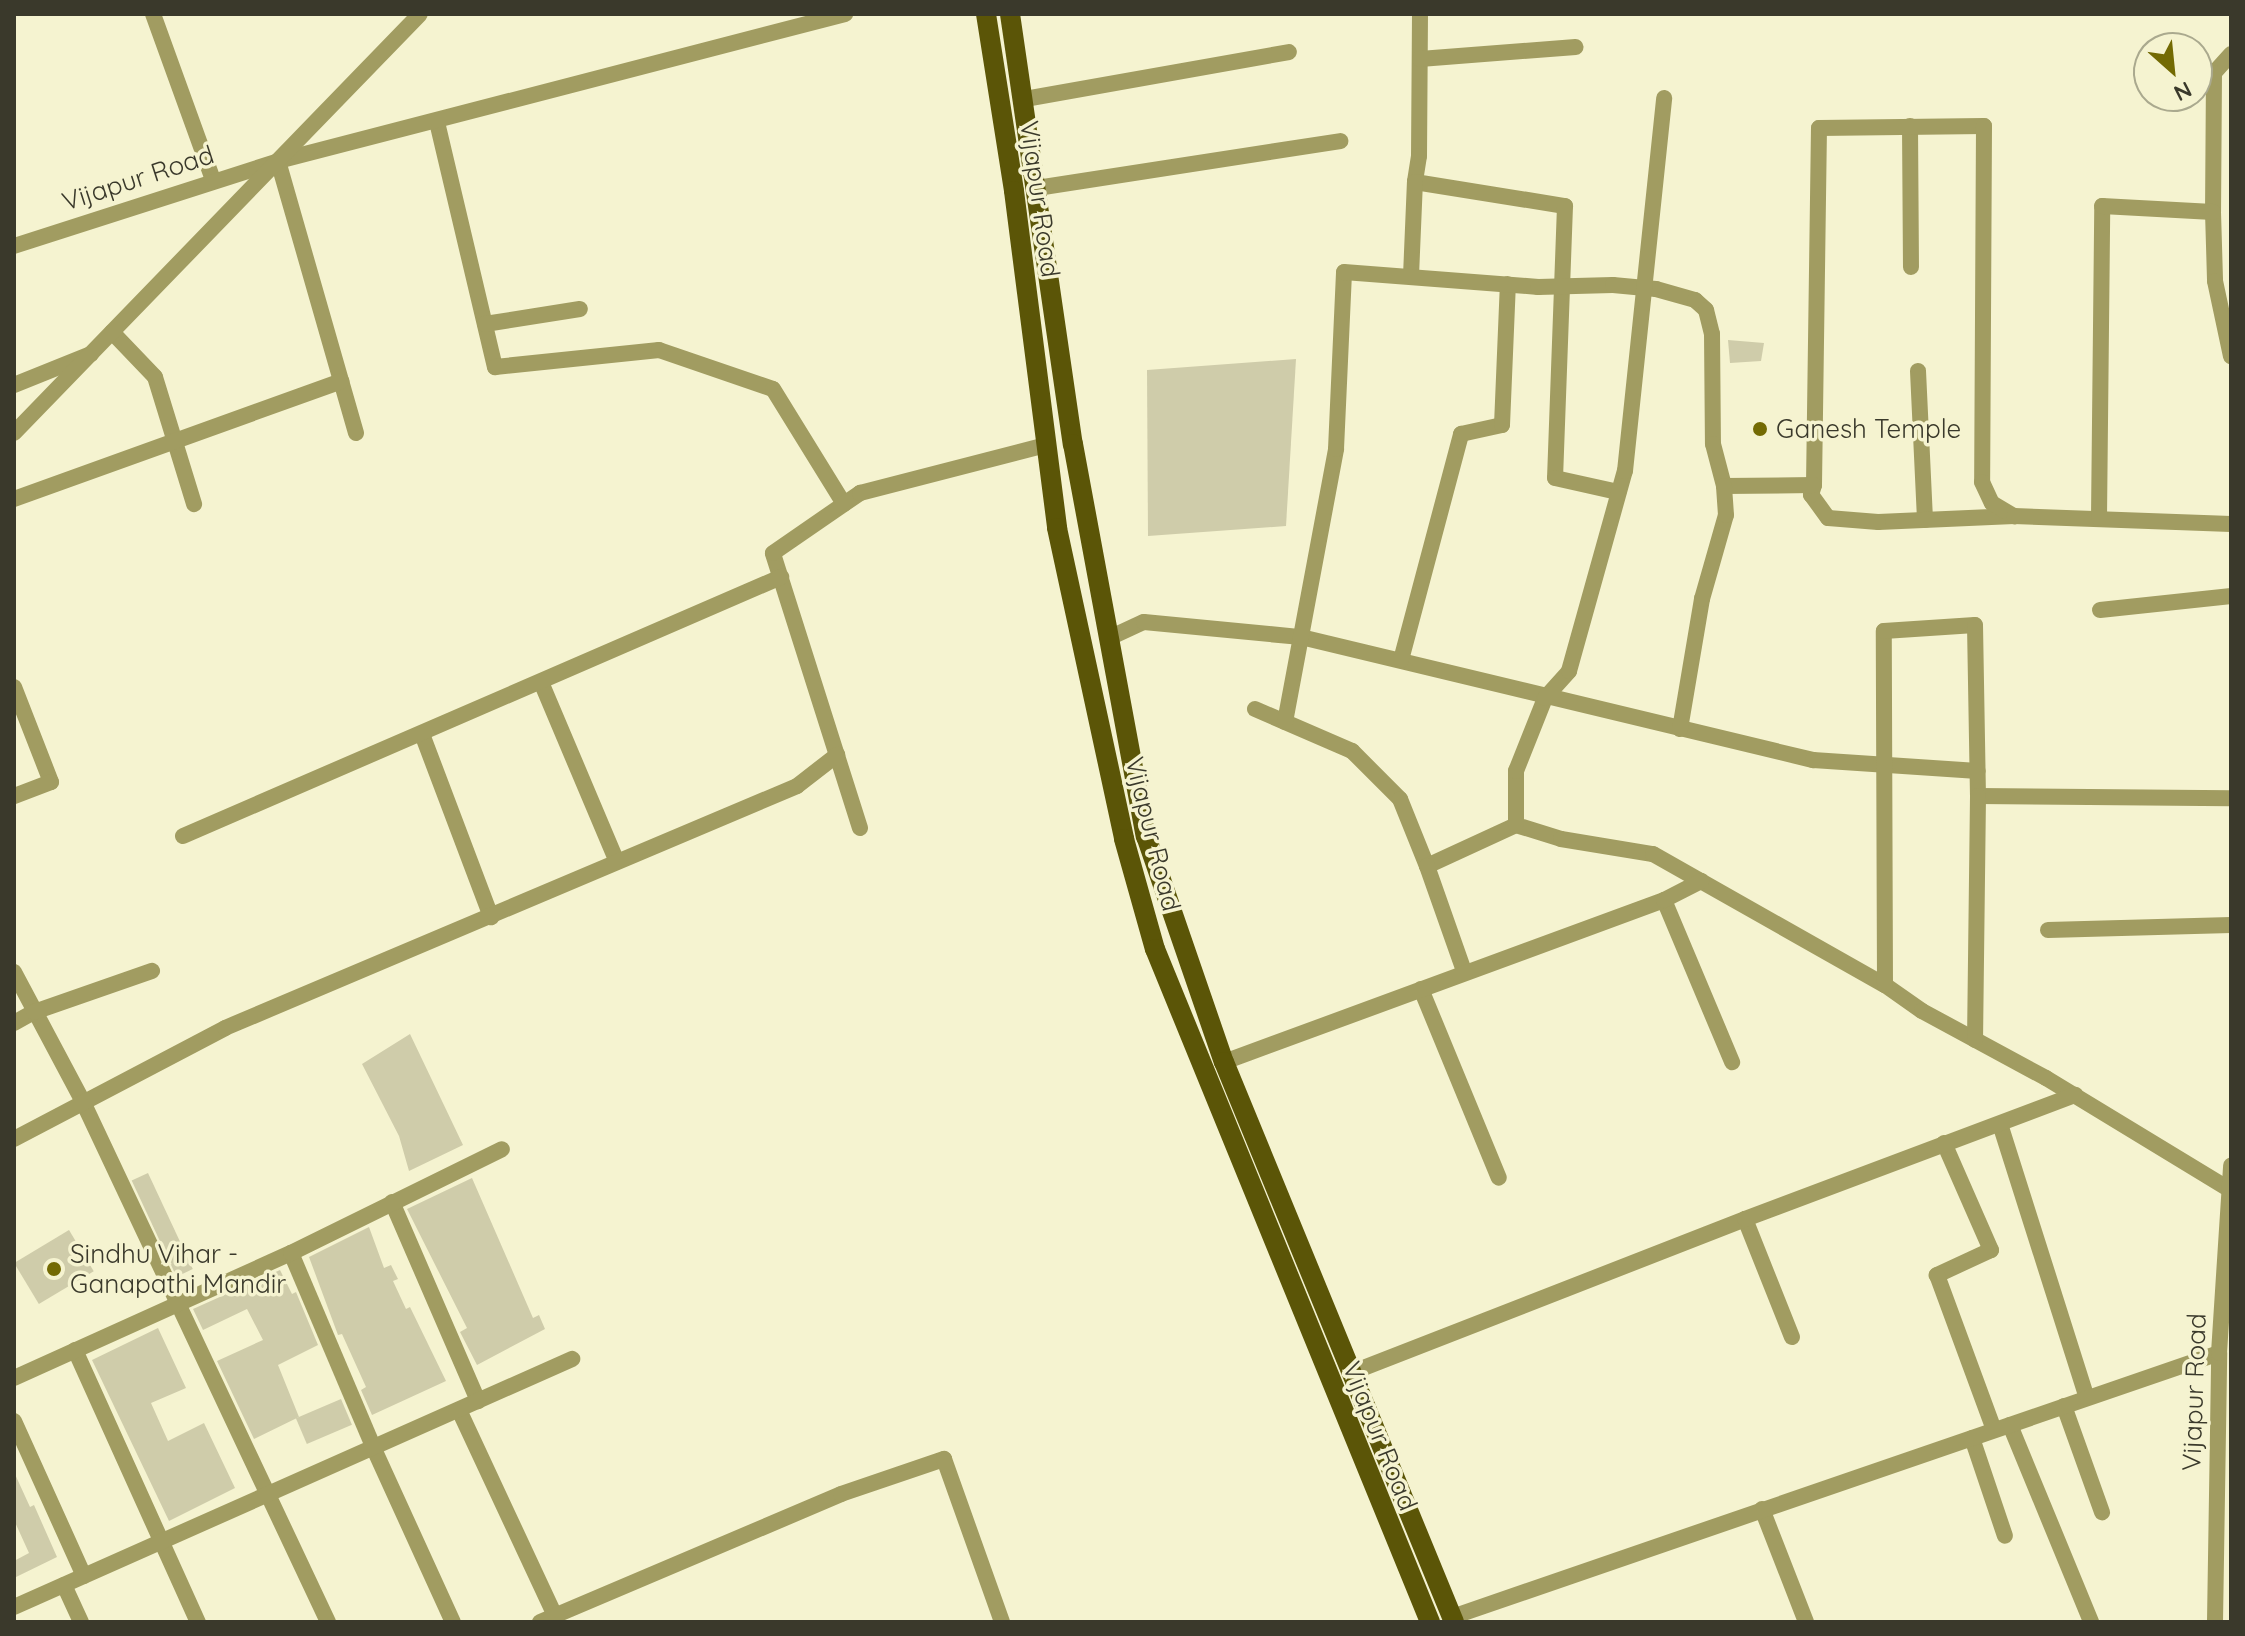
<!DOCTYPE html>
<style>
body{margin:0}
#map{position:relative;width:2245px;height:1636px;overflow:hidden;background:#f5f3d0;font-family:Quicksand,sans-serif}
div>[style]{position:absolute}
[style*='--x']{left:calc(var(--x)*1px);top:calc(var(--y)*1px);width:calc(var(--w)*1px);rotate:calc(var(--a)*1deg)}
.building>*{inset:0;background:#cfccaa;transform-origin:0 0}
.minor>*{height:16px;margin:-8px;padding:0 8px;transform-origin:8px;border-radius:8px;background:#a19c61}
.tertiary>*{height:16px;margin:-8px;padding:0 8px;transform-origin:8px;border-radius:8px;background:#a19c61}
.primary>*{height:20px;margin:-10px;padding:0 10px;transform-origin:10px;border-radius:10px;background:#5b5507}
.dots>*{width:22px;height:22px;translate:-50% -50%;box-sizing:border-box;border:4px solid #f5f3d0;border-radius:50%}
span{translate:-50% -50%;white-space:nowrap;text-align:center;line-height:1.15;-webkit-text-stroke:7px #f5f3d0;paint-order:stroke}
.street-label{font-size:26px;color:#3a392b}
.poi-label{font-size:26px;color:#3a392b}
.left{translate:0 -50%;text-align:left}
.frame{position:absolute;inset:0;border:16px solid #3a392b;pointer-events:none}
.north{position:absolute;left:2133px;top:32px;width:80px;height:80px;box-sizing:border-box;background:#f5f3d0;border:2px solid #aaa98e;border-radius:50%;rotate:153deg;font-size:22px;font-weight:700;line-height:32px;text-align:center;color:#3a392b}
.north::after{content:'';display:block;margin:auto;width:28px;height:36px;background:#736a03;clip-path:polygon(50% 0,100% 100%,50% 72%,0 100%)}
</style>
<div id="map">
<div class="building">
<i style="clip-path:polygon(1728px 340px,1764px 343px,1761px 361px,1730px 363px)"></i>
<i style="clip-path:polygon(1296px 359px,1286px 526px,1148px 536px,1147px 370px)"></i>
<i style="clip-path:polygon(410px 1034px,463px 1145px,409px 1171px,399px 1136px,362px 1064px)"></i>
<i style="left:148px;top:1173px;width:106px;height:18px;rotate:65deg"></i>
<i style="clip-path:polygon(472px 1178px,533px 1318px,539px 1315px,545px 1329px,477px 1365px,460px 1332px,467px 1328px,407px 1209px)"></i>
<i style="clip-path:polygon(369px 1227px,384px 1268px,391px 1265px,398px 1279px,393px 1281px,406px 1309px,410px 1307px,446px 1381px,372px 1415px,361px 1390px,366px 1387px,342px 1334px,338px 1335px,309px 1257px)"></i>
<i style="left:69px;top:1230px;width:48px;height:64px;rotate:59deg"></i>
<i style="clip-path:polygon(280px 1270px,292px 1294px,296px 1292px,318px 1345px,278px 1365px,299px 1417px,254px 1439px,217px 1361px,263px 1340px,247px 1309px,203px 1330px,193px 1309px)"></i>
<i style="clip-path:polygon(158px 1328px,186px 1388px,151px 1403px,168px 1441px,204px 1423px,235px 1488px,169px 1521px,92px 1360px)"></i>
<i style="left:341px;top:1399px;width:28px;height:49px;rotate:67deg"></i>
<i style="clip-path:polygon(14px 1472px,30px 1507px,34px 1505px,57px 1557px,14px 1578px,14px 1561px,29px 1553px,14px 1520px)"></i>
</div>
<div class="minor">
<i style="--x:153;--y:14;--w:177;--a:70.1"></i>
<i style="--x:1420;--y:14;--w:142;--a:90.4"></i>
<i style="--x:1419;--y:156;--w:26;--a:99"></i>
<i style="--x:1415;--y:182;--w:152;--a:9.1"></i>
<i style="--x:1565;--y:206;--w:272;--a:92.1"></i>
<i style="--x:1555;--y:478;--w:65;--a:12.5"></i>
<i style="--x:2231;--y:54;--w:25;--a:132"></i>
<i style="--x:2214;--y:73;--w:139;--a:90.4"></i>
<i style="--x:2213;--y:212;--w:69;--a:88.3"></i>
<i style="--x:2215;--y:281;--w:77;--a:78"></i>
<i style="--x:1420;--y:59;--w:156;--a:-4.4"></i>
<i style="--x:1025;--y:99;--w:268;--a:-10.1"></i>
<i style="--x:437;--y:122;--w:252;--a:76.7"></i>
<i style="--x:495;--y:367;--w:165;--a:-5.9"></i>
<i style="--x:659;--y:350;--w:120;--a:18.9"></i>
<i style="--x:773;--y:389;--w:135;--a:58.3"></i>
<i style="--x:1910;--y:126;--w:141;--a:89.6"></i>
<i style="--x:278;--y:161;--w:283;--a:74"></i>
<i style="--x:1037;--y:188;--w:307;--a:-8.8"></i>
<i style="--x:14;--y:246;--w:277;--a:-17.8"></i>
<i style="--x:278;--y:161;--w:586;--a:-14.53"></i>
<i style="--x:1411;--y:276;--w:94;--a:-87.6"></i>
<i style="--x:485;--y:324;--w:96;--a:-9"></i>
<i style="--x:112;--y:332;--w:62;--a:46.3"></i>
<i style="--x:155;--y:377;--w:133;--a:72.9"></i>
<i style="--x:1918;--y:371;--w:149;--a:87.3"></i>
<i style="--x:14;--y:385;--w:83;--a:-21.9"></i>
<i style="--x:14;--y:499;--w:348;--a:-19.8"></i>
<i style="--x:2014;--y:516;--w:136;--a:177.5"></i>
<i style="--x:1878;--y:522;--w:50;--a:-175.4"></i>
<i style="--x:1828;--y:518;--w:29;--a:-126"></i>
<i style="--x:1811;--y:495;--w:10;--a:-73"></i>
<i style="--x:1814;--y:485;--w:357;--a:-89.2"></i>
<i style="--x:1819;--y:128;--w:165;--a:-0.7"></i>
<i style="--x:1984;--y:126;--w:356;--a:90.3"></i>
<i style="--x:1982;--y:482;--w:23;--a:65"></i>
<i style="--x:1992;--y:503;--w:26;--a:31"></i>
<i style="--x:2014;--y:516;--w:217;--a:2.1"></i>
<i style="--x:2099;--y:518;--w:312;--a:-89.4"></i>
<i style="--x:2102;--y:206;--w:111;--a:3.1"></i>
<i style="--x:2100;--y:610;--w:132;--a:-6.1"></i>
<i style="--x:1109;--y:638;--w:38;--a:-25"></i>
<i style="--x:1144;--y:622;--w:158;--a:5.5"></i>
<i style="--x:1301;--y:637;--w:527;--a:13.51"></i>
<i style="--x:1813;--y:760;--w:165;--a:3.8"></i>
<i style="--x:1401;--y:660;--w:234;--a:-75.1"></i>
<i style="--x:1461;--y:434;--w:42;--a:-12.4"></i>
<i style="--x:1502;--y:425;--w:141;--a:-87.6"></i>
<i style="--x:541;--y:682;--w:195;--a:67.1"></i>
<i style="--x:14;--y:687;--w:102;--a:68.7"></i>
<i style="--x:51;--y:782;--w:40;--a:159"></i>
<i style="--x:1255;--y:709;--w:106;--a:23.4"></i>
<i style="--x:1352;--y:751;--w:68;--a:45"></i>
<i style="--x:1400;--y:799;--w:72;--a:68.1"></i>
<i style="--x:1427;--y:866;--w:98;--a:-24.7"></i>
<i style="--x:1516;--y:825;--w:47;--a:17.3"></i>
<i style="--x:1561;--y:839;--w:93;--a:9.3"></i>
<i style="--x:1653;--y:854;--w:266;--a:29.5"></i>
<i style="--x:1885;--y:985;--w:45;--a:35.1"></i>
<i style="--x:1922;--y:1011;--w:141;--a:28.4"></i>
<i style="--x:2046;--y:1078;--w:215;--a:31.3"></i>
<i style="--x:1285;--y:722;--w:278;--a:-79.4"></i>
<i style="--x:1336;--y:449;--w:177;--a:-87.4"></i>
<i style="--x:1344;--y:272;--w:195;--a:4.4"></i>
<i style="--x:1538;--y:287;--w:75;--a:-1.5"></i>
<i style="--x:1613;--y:285;--w:43;--a:5.3"></i>
<i style="--x:1656;--y:289;--w:41;--a:15.8"></i>
<i style="--x:1695;--y:300;--w:15;--a:42"></i>
<i style="--x:1706;--y:310;--w:25;--a:76"></i>
<i style="--x:1712;--y:334;--w:110;--a:89.5"></i>
<i style="--x:1713;--y:444;--w:43;--a:75.3"></i>
<i style="--x:1724;--y:486;--w:90;--a:-0.6"></i>
<i style="--x:1680;--y:729;--w:132;--a:-80.4"></i>
<i style="--x:1702;--y:599;--w:87;--a:-74.1"></i>
<i style="--x:1726;--y:515;--w:29;--a:-94"></i>
<i style="--x:422;--y:734;--w:196;--a:69.3"></i>
<i style="--x:1978;--y:796;--w:253;--a:0.5"></i>
<i style="--x:1516;--y:825;--w:54;--a:-90"></i>
<i style="--x:1516;--y:771;--w:79;--a:-68.3"></i>
<i style="--x:1545;--y:698;--w:36;--a:-48"></i>
<i style="--x:1569;--y:671;--w:208;--a:-74.4"></i>
<i style="--x:1625;--y:471;--w:375;--a:-84"></i>
<i style="--x:860;--y:828;--w:288;--a:-107.6"></i>
<i style="--x:773;--y:553;--w:106;--a:-34.6"></i>
<i style="--x:860;--y:493;--w:192;--a:-14.5"></i>
<i style="--x:183;--y:836;--w:652;--a:-23.42"></i>
<i style="--x:1427;--y:866;--w:111;--a:70.6"></i>
<i style="--x:1664;--y:900;--w:176;--a:67.2"></i>
<i style="--x:2048;--y:930;--w:183;--a:-1.6"></i>
<i style="--x:14;--y:972;--w:147;--a:62"></i>
<i style="--x:83;--y:1102;--w:575;--a:64.77"></i>
<i style="--x:1885;--y:985;--w:354;--a:-90.2"></i>
<i style="--x:1884;--y:631;--w:91;--a:-3.8"></i>
<i style="--x:1975;--y:625;--w:171;--a:89"></i>
<i style="--x:1978;--y:796;--w:244;--a:90.7"></i>
<i style="--x:1421;--y:989;--w:204;--a:67.6"></i>
<i style="--x:14;--y:1023;--w:23;--a:-29"></i>
<i style="--x:34;--y:1012;--w:125;--a:-19.2"></i>
<i style="--x:1224;--y:1062;--w:469;--a:-20.2"></i>
<i style="--x:1664;--y:900;--w:42;--a:-27.2"></i>
<i style="--x:2000;--y:1124;--w:287;--a:72.4"></i>
<i style="--x:14;--y:1139;--w:238;--a:-27.7"></i>
<i style="--x:225;--y:1028;--w:621;--a:-22.93"></i>
<i style="--x:797;--y:786;--w:51;--a:-37.8"></i>
<i style="--x:1944;--y:1143;--w:117;--a:66.3"></i>
<i style="--x:1991;--y:1250;--w:60;--a:155.2"></i>
<i style="--x:1937;--y:1275;--w:165;--a:69.8"></i>
<i style="--x:392;--y:1202;--w:217;--a:66.6"></i>
<i style="--x:1745;--y:1219;--w:127;--a:68.3"></i>
<i style="--x:291;--y:1253;--w:213;--a:67"></i>
<i style="--x:374;--y:1449;--w:190;--a:65.5"></i>
<i style="--x:75;--y:1350;--w:299;--a:65.7"></i>
<i style="--x:1353;--y:1372;--w:421;--a:-21.3"></i>
<i style="--x:1745;--y:1219;--w:353;--a:-20.6"></i>
<i style="--x:14;--y:1378;--w:304;--a:-24.3"></i>
<i style="--x:291;--y:1253;--w:235;--a:-26.2"></i>
<i style="--x:2064;--y:1406;--w:113;--a:70.3"></i>
<i style="--x:459;--y:1410;--w:227;--a:65"></i>
<i style="--x:14;--y:1421;--w:170;--a:65.7"></i>
<i style="--x:2010;--y:1425;--w:213;--a:67.6"></i>
<i style="--x:1972;--y:1438;--w:103;--a:71.4"></i>
<i style="--x:1762;--y:1509;--w:121;--a:68.7"></i>
<i style="--x:64;--y:1585;--w:41;--a:65.3"></i>
<i style="--x:14;--y:1607;--w:611;--a:-23.96"></i>
<i style="--x:1452;--y:1617;--w:811;--a:-18.99"></i>
<i style="--x:540;--y:1622;--w:327;--a:-23"></i>
<i style="--x:841;--y:1494;--w:109;--a:-18.8"></i>
<i style="--x:944;--y:1459;--w:173;--a:70.4"></i>
<i style="--x:2215;--y:1622;--w:269;--a:-89.1"></i>
<i style="--x:2219;--y:1353;--w:188;--a:-86.3"></i>
</div>
<div class="tertiary">
<i style="--x:14;--y:433;--w:583;--a:-45.9"></i>
</div>
<div class="primary">
<i style="--x:986;--y:14;--w:179;--a:81"></i>
<i style="--x:1014;--y:191;--w:340;--a:82.7"></i>
<i style="--x:1057;--y:528;--w:318;--a:77.8"></i>
<i style="--x:1124;--y:839;--w:114;--a:74.3"></i>
<i style="--x:1155;--y:949;--w:727;--a:67.77"></i>
<i style="--x:1010;--y:14;--w:435;--a:81.7"></i>
<i style="--x:1073;--y:444;--w:399;--a:79.5"></i>
<i style="--x:1146;--y:836;--w:239;--a:71"></i>
<i style="--x:1224;--y:1062;--w:605;--a:67.67"></i>
</div>
<div class="dots">
<i style="left:1760px;top:429px;background:#736a03"></i>
<i style="left:54px;top:1269px;background:#736a03"></i>
</div>
<div class="street-label">
<span style="left:138px;top:178px;rotate:-18deg">Vijapur Road</span>
<span style="left:1040px;top:199px;rotate:82deg">Vijapur Road</span>
<span style="left:1153px;top:834px;rotate:76deg">Vijapur Road</span>
<span style="left:2194px;top:1392px;rotate:-88deg">Vijapur Road</span>
<span style="left:1380px;top:1436px;rotate:68deg">Vijapur Road</span>
</div>
<div class="poi-label">
<span class="left" style="left:1776px;top:429px">Ganesh Temple</span>
<span class="left" style="left:70px;top:1269px">Sindhu Vihar -<br>Ganapathi Mandir</span>
</div>
<div class="frame"></div>
<div class="north">N</div>
</div>
